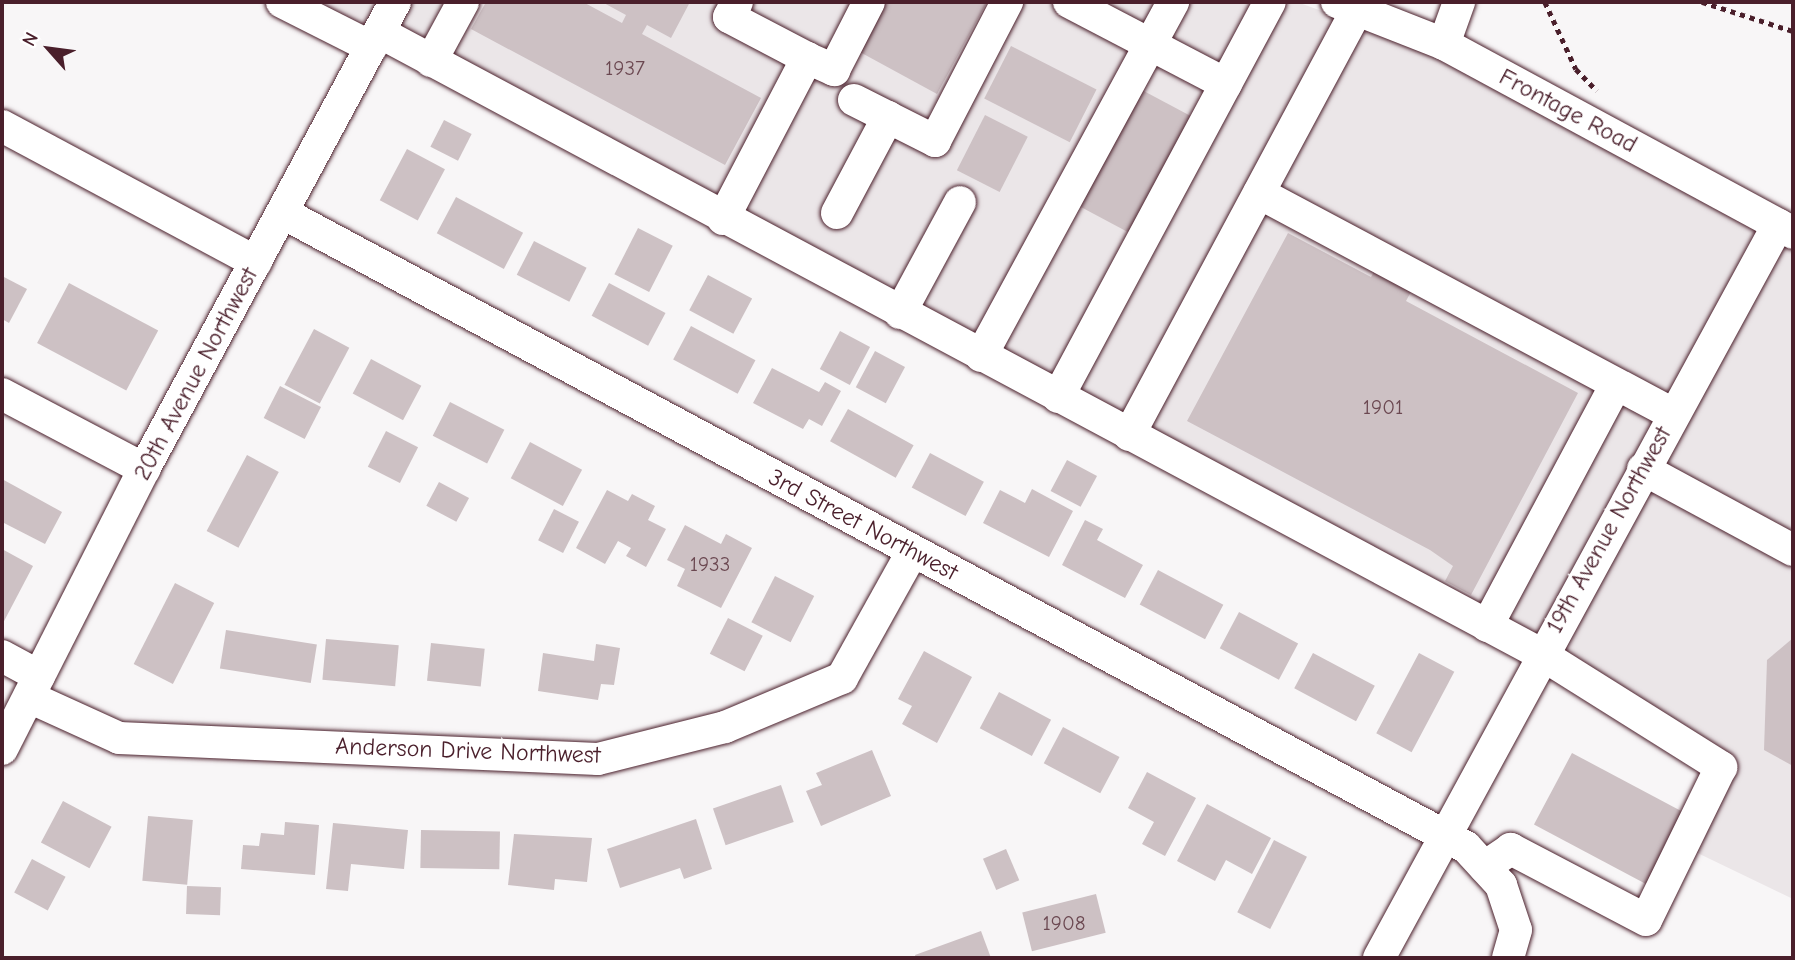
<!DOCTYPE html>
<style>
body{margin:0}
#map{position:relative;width:1795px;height:960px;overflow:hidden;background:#f8f6f7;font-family:"Comic Neue",sans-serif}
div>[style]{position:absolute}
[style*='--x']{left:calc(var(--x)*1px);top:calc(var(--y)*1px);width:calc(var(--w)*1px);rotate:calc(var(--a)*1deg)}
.built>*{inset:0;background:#ebe6e8}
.building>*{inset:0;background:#cdc1c4;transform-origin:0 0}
.path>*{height:4.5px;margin-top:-2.25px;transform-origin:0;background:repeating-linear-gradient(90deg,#4a1f2b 0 5px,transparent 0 10px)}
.roads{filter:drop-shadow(0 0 2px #4a1f2b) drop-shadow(0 0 2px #4a1f2b)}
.minor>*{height:32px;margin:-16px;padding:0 16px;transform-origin:16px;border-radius:16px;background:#fff}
span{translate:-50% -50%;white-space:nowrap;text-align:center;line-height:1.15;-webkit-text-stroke:6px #fff;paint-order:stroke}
.number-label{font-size:21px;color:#6b4851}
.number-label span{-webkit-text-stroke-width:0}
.street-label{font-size:24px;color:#4a1f2b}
.frame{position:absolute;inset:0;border:4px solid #4a1f2b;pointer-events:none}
.north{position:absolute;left:14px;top:14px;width:70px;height:70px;-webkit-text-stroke:5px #fff;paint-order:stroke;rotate:298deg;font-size:19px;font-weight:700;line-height:28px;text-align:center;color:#4a1f2b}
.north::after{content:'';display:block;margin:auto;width:24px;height:32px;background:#4a1f2b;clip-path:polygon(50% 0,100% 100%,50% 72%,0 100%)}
</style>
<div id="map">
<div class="built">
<i style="clip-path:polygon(283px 2px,1297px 2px,1388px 35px,1459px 70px,1793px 248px,1793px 899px,1683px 846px,1722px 767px,379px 32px)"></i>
</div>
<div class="building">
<i style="clip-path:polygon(486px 2px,583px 2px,622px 23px,626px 15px,602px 2px,690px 2px,671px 38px,647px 25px,642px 34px,761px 98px,725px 165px,471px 29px)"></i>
<i style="clip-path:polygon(885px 2px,987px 2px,937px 94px,858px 51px)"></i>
<i style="left:1011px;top:46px;width:96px;height:59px;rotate:27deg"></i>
<i style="left:1140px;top:89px;width:59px;height:132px;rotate:28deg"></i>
<i style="left:985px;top:115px;width:48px;height:62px;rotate:27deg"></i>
<i style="left:444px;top:120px;width:31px;height:30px;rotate:27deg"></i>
<i style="left:407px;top:149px;width:43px;height:58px;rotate:28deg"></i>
<i style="left:456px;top:197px;width:76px;height:41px;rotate:28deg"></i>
<i style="left:638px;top:228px;width:39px;height:52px;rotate:27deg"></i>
<i style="clip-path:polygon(1288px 233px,1371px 277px,1376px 268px,1413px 288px,1406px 301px,1578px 393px,1471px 595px,1445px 581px,1453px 566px,1430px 550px,1187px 421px)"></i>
<i style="left:534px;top:241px;width:59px;height:38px;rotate:27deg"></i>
<i style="left:708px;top:275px;width:50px;height:40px;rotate:28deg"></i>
<i style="clip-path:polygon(2px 276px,27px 289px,9px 323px,2px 319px)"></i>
<i style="left:69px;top:283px;width:101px;height:68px;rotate:28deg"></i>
<i style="left:609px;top:283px;width:64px;height:37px;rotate:28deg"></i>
<i style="left:691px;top:326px;width:73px;height:38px;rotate:28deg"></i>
<i style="left:314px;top:329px;width:40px;height:63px;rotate:28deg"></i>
<i style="left:840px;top:331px;width:34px;height:43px;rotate:28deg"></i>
<i style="left:875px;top:351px;width:34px;height:41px;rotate:28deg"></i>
<i style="left:371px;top:359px;width:57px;height:39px;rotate:28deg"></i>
<i style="clip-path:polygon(772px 368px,819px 392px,825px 382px,841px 391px,822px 426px,809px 419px,803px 429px,753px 403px)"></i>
<i style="left:280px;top:386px;width:46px;height:36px;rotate:27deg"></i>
<i style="left:450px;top:402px;width:61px;height:38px;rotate:27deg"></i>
<i style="left:848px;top:409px;width:75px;height:37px;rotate:29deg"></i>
<i style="left:386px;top:431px;width:36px;height:40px;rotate:27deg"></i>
<i style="left:530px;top:442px;width:59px;height:41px;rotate:28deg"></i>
<i style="left:930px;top:453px;width:61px;height:39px;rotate:28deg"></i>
<i style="left:247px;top:455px;width:36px;height:86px;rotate:28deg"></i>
<i style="left:1067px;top:460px;width:34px;height:35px;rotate:28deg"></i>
<i style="clip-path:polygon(2px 479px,62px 512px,45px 544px,2px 522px)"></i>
<i style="left:439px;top:482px;width:34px;height:27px;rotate:28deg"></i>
<i style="clip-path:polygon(1032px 489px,1073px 511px,1049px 557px,983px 523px,1000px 490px,1025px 503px)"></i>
<i style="clip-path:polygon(607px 490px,628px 501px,632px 494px,655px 506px,648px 520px,666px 529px,646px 567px,626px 556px,631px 548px,618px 541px,605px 564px,576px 548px)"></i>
<i style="left:554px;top:509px;width:28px;height:35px;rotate:27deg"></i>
<i style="clip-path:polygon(1085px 520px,1103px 529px,1097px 540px,1143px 565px,1125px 598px,1062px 565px)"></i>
<i style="clip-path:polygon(685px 525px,721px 544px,726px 534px,752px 548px,721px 608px,677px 586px,685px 569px,667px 560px)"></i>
<i style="clip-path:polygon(2px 549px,33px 566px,2px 625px)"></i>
<i style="left:1158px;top:570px;width:74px;height:39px;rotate:28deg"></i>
<i style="left:775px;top:576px;width:44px;height:52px;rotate:27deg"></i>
<i style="left:175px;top:583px;width:44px;height:91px;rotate:27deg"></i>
<i style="left:1239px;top:612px;width:67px;height:41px;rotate:28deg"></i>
<i style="left:728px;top:618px;width:39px;height:40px;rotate:27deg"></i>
<i style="left:226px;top:630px;width:92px;height:39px;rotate:9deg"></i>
<i style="clip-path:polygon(1793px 638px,1793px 766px,1764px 750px,1767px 660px)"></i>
<i style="left:326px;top:639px;width:73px;height:41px;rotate:5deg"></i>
<i style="left:431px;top:643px;width:54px;height:38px;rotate:6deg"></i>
<i style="clip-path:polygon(596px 644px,620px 648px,614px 685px,601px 684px,598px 700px,538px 691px,543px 653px,594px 661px)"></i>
<i style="clip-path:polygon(924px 651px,972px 677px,937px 743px,902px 724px,912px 706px,898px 699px)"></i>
<i style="left:1313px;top:653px;width:70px;height:40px;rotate:28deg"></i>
<i style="left:1419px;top:653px;width:40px;height:91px;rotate:28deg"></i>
<i style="left:999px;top:692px;width:59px;height:41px;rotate:28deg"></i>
<i style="left:1063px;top:727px;width:64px;height:41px;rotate:28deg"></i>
<i style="clip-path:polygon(872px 750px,891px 796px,821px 826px,806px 791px,822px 785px,816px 773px)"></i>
<i style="left:1572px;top:753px;width:130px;height:81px;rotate:28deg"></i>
<i style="clip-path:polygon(1147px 772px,1196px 798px,1165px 856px,1142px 844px,1154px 822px,1128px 808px)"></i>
<i style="left:781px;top:785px;width:39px;height:72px;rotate:71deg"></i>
<i style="left:63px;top:801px;width:55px;height:47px;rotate:28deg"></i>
<i style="clip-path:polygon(1207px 804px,1271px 838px,1252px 874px,1226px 860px,1215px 881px,1177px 861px)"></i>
<i style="left:148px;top:816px;width:45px;height:65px;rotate:5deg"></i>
<i style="clip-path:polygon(696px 819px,712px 869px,684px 879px,680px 868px,620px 888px,607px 849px)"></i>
<i style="clip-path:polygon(285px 822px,319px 825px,315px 875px,241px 869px,243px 845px,259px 846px,261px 833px,284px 835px)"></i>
<i style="clip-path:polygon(333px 823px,408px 830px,404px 869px,351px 864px,348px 891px,326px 889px)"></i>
<i style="left:421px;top:830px;width:79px;height:38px;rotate:1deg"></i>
<i style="clip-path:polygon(514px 834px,592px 838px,587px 882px,555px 879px,554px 890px,508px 885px)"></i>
<i style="left:1274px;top:840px;width:37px;height:81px;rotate:27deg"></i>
<i style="left:1006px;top:849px;width:34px;height:25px;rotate:67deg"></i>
<i style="left:32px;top:859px;width:38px;height:38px;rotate:28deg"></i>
<i style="left:187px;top:886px;width:34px;height:28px;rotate:2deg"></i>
<i style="left:1096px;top:894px;width:40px;height:76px;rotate:76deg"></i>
<i style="clip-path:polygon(981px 931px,991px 958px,916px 958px,915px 955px)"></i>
</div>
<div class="path">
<i style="--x:1545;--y:2;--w:74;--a:65.2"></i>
<i style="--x:1576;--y:69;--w:30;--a:46"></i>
<i style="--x:1702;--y:2;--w:96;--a:17.7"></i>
</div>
<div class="roads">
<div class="minor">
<i style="--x:282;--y:2;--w:100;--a:26.8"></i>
<i style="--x:1069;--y:2;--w:177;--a:27.6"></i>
<i style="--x:1337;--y:2;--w:115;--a:21.4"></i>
<i style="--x:1444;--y:44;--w:397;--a:28.4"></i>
<i style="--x:379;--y:32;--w:1318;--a:28.16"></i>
<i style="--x:1541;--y:654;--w:213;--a:32.1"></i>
<i style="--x:1721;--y:767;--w:170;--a:116.1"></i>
<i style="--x:1646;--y:920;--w:153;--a:-152.3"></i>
<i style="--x:1511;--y:849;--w:32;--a:146"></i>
<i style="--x:1444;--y:44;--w:45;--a:-70.3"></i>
<i style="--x:807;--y:58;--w:30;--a:24"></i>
<i style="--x:834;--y:70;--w:76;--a:-62.8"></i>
<i style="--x:431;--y:61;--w:67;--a:-61.5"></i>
<i style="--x:854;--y:100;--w:91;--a:26.8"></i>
<i style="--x:935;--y:141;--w:157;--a:-62.6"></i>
<i style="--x:2;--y:126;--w:288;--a:28.2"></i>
<i style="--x:1259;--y:193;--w:469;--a:28.1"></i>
<i style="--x:283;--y:213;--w:1342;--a:28.19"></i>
<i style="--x:1466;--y:847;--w:52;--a:47.4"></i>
<i style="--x:1501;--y:885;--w:47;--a:71.6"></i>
<i style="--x:1516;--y:930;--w:29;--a:106"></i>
<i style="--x:837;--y:213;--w:109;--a:-62"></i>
<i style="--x:723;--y:219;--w:182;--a:-62.4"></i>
<i style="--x:807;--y:58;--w:88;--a:-152.3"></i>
<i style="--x:729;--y:17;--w:17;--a:-62"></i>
<i style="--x:900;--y:313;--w:126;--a:-61.6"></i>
<i style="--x:981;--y:356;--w:403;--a:-61.5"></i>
<i style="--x:2;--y:394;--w:161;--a:27.8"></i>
<i style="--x:1058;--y:397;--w:448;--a:-61.8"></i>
<i style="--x:1129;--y:435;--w:483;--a:-61.8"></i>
<i style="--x:1643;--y:469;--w:170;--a:28.4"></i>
<i style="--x:1487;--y:626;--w:274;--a:-61.9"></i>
<i style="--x:2;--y:656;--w:42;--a:28.4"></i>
<i style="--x:29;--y:697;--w:99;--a:24.5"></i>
<i style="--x:119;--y:738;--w:479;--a:2.5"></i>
<i style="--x:598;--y:759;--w:131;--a:-14.1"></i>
<i style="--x:725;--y:727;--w:127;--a:-22.7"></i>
<i style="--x:842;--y:678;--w:144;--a:-60.9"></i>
<i style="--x:2;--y:749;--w:314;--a:-63.1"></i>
<i style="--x:144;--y:469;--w:530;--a:-61.74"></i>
<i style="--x:1379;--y:958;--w:835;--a:-61.44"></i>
</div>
</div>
<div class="number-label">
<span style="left:625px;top:68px">1937</span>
<span style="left:1383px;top:407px">1901</span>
<span style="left:710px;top:564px">1933</span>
<span style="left:1064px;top:923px">1908</span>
</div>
<div class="street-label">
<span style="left:1568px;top:111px;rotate:28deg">Frontage Road</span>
<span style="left:196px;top:374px;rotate:-62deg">20th Avenue Northwest</span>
<span style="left:863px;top:525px;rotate:28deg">3rd Street Northwest</span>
<span style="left:1609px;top:530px;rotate:-61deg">19th Avenue Northwest</span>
<span style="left:468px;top:751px;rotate:2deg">Anderson Drive Northwest</span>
</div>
<div class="frame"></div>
<div class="north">N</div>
</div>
